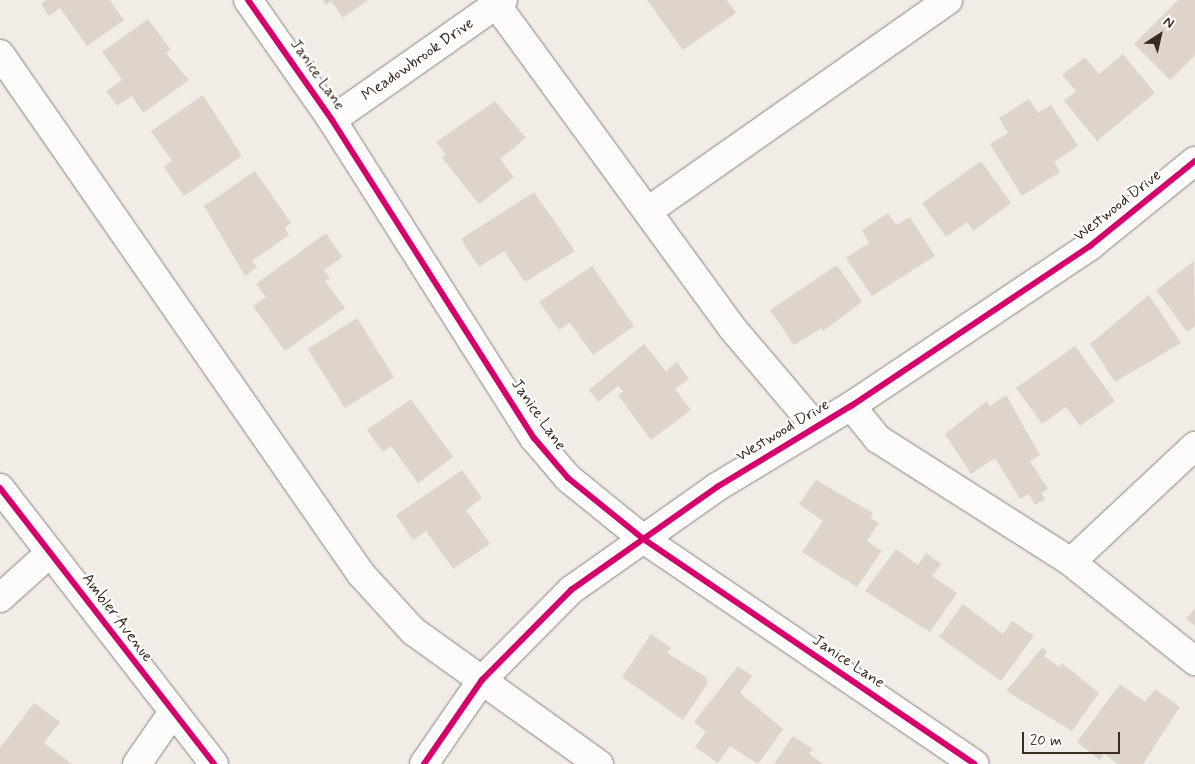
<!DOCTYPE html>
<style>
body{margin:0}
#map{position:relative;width:1195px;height:764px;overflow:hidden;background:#f2ece6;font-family:Mynerve,sans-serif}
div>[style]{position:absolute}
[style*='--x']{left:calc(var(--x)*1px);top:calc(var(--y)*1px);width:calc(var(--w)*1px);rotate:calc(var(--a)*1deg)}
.building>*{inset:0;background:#dfd4ca;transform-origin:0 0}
.roads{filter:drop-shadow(0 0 1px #88827d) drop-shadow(0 0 1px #88827d)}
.minor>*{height:28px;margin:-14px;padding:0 14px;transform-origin:14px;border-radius:14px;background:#fdfcfb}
.major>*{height:28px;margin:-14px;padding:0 14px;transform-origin:14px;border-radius:14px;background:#fdfcfb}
.cycleway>*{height:6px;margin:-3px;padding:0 3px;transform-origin:3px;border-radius:3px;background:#d6006c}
span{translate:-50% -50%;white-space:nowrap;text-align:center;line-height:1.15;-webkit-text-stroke:4.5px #fff;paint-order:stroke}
.street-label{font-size:16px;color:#3b2a1e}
.north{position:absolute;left:1135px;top:10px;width:50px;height:50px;-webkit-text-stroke:4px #fff;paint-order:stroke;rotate:35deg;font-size:14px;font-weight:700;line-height:20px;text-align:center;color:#3b2a1e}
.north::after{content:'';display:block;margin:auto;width:18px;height:22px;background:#3b2a1e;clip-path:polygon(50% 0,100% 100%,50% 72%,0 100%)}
.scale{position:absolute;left:1022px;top:732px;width:98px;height:22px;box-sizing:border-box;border:2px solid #3b2a1e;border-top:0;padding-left:6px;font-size:15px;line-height:18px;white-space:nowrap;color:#3b2a1e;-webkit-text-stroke:4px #fff;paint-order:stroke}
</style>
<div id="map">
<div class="building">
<i style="clip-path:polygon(46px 0,110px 0,124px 20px,87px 46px,60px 8px,49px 16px,41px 4px)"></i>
<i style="clip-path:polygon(322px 0,368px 0,343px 18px,331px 1px,326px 5px)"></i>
<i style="clip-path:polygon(647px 0,727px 0,736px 13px,683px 50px)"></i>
<i style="clip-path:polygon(1178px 0,1195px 0,1195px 55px,1170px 80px,1134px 44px)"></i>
<i style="clip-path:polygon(148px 19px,171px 50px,166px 53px,189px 80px,143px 113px,132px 96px,117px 106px,106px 91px,122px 80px,102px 52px)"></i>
<i style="clip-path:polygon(1123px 54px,1155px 93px,1097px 141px,1064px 101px,1076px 91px,1062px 75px,1085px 57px,1099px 74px)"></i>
<i style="clip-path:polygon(203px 95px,242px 156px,184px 196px,164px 167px,172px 161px,151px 131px)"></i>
<i style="clip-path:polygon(1029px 99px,1038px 113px,1051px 105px,1078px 146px,1054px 162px,1060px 172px,1022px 196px,990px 144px,1008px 133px,999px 118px)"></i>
<i style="clip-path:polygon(495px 101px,526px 138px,500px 159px,514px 177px,479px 204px,442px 158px,446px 155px,436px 142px)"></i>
<i style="clip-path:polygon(981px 161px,1011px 203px,973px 231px,967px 222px,946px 237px,922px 203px)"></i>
<i style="clip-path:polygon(255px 171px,291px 223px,285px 228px,289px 235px,252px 261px,257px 267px,245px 276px,204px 206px)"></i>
<i style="clip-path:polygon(534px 192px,575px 251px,525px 282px,504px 251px,479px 267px,461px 239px)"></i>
<i style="clip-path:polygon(888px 213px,896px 225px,910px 217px,935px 256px,872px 296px,846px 258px,869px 243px,862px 230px)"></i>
<i style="clip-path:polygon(326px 233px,342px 257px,324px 270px,330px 278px,325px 281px,345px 308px,285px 351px,253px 306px,266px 297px,256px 284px)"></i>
<i style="clip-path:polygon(1194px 261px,1195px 326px,1187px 332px,1156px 290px)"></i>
<i style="clip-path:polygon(837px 265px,862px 302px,823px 331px,821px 328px,794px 345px,770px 310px)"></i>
<i style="clip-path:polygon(592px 266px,634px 326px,593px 355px,570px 323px,559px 330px,539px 302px)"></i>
<i style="clip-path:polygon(1149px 295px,1181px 343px,1115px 382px,1090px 344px)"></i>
<i style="left:357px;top:318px;width:70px;height:58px;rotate:58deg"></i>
<i style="clip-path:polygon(644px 344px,666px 371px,677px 362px,689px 379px,675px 389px,691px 410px,651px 440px,618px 395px,623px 391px,618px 386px,598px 402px,589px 390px)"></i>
<i style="clip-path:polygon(1075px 346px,1115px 401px,1080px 426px,1066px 407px,1042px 424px,1016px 388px)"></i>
<i style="clip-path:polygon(1006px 395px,1040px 455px,1030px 461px,1048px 489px,1041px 493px,1045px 499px,1035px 505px,1028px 494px,1020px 499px,995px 458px,971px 474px,945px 434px,987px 401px,990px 406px)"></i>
<i style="clip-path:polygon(411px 399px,453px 457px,418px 483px,391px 446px,383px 452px,367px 430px)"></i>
<i style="clip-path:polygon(462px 470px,482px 498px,466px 510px,490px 544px,453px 569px,426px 531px,413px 540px,396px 515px)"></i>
<i style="clip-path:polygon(816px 480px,873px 513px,870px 518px,879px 523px,867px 541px,882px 551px,857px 587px,802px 552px,823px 521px,799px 504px)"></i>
<i style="clip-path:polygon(896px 549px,918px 565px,926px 553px,941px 564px,932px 576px,957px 593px,930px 632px,865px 591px)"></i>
<i style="clip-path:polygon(963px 604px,1003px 634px,1012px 621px,1034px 636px,1001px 681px,939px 637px)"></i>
<i style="clip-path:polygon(1195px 608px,1195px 626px,1186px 619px)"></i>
<i style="clip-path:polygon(651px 634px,671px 648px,667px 653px,706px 677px,708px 683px,683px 720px,622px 677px)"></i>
<i style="clip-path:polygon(1042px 648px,1047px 652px,1044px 656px,1059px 667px,1062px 663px,1099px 693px,1072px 731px,1006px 691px)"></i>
<i style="clip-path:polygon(738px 666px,752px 676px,740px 693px,783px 729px,758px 764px,730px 746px,718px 763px,695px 747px,706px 732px,694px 722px)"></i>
<i style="clip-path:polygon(1120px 684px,1145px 702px,1155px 689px,1180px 707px,1143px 764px,1118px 764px,1104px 754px,1100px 760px,1077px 742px)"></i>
<i style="clip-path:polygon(34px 703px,60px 722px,44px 743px,72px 764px,0 764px,0 748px)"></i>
<i style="clip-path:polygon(793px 736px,813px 749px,809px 754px,823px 764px,774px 764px)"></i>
</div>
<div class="roads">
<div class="minor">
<i style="--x:248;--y:0;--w:146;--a:55"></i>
<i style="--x:332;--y:120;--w:377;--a:57.6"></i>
<i style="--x:534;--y:438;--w:52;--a:49.6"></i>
<i style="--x:568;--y:478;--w:95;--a:39"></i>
<i style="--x:642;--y:538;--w:402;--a:34.2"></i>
<i style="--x:493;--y:0;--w:407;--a:53.9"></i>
<i style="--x:733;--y:329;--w:128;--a:49.7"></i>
<i style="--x:0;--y:54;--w:633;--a:55.23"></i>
<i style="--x:361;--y:574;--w:77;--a:47.6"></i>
<i style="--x:413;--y:631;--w:229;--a:35.6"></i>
<i style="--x:332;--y:120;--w:209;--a:-35.1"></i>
<i style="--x:648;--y:211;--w:367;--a:-35.1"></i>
<i style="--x:851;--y:406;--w:43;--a:50.7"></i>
<i style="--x:878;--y:439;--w:229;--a:32.5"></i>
<i style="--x:1071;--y:562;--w:159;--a:38.6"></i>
<i style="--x:1071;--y:562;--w:170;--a:-43.1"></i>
<i style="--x:0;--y:598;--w:67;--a:-42"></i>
<i style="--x:137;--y:764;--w:63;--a:-55.3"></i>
<i style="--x:424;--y:764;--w:102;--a:-55.4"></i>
<i style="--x:482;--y:680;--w:127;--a:-45.3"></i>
<i style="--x:571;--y:590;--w:179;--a:-35.2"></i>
<i style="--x:717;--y:487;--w:157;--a:-31.2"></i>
<i style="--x:851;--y:406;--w:288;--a:-33.8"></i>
<i style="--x:1090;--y:246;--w:135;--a:-39"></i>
</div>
<div class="major">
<i style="--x:0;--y:488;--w:349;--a:52.2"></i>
</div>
</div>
<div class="cycleway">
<i style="--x:248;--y:0;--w:146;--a:55"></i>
<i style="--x:332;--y:120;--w:377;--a:57.6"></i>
<i style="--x:534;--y:438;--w:52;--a:49.6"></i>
<i style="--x:568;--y:478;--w:95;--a:39"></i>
<i style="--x:642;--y:538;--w:402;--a:34.2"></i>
<i style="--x:0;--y:488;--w:349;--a:52.2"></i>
<i style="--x:424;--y:764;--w:102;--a:-55.4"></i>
<i style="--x:482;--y:680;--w:127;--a:-45.3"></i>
<i style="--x:571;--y:590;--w:179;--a:-35.2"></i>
<i style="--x:717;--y:487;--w:157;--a:-31.2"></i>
<i style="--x:851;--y:406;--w:288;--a:-33.8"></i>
<i style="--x:1090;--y:246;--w:135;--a:-39"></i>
</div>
<div class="street-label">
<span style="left:418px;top:60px;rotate:-35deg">Meadowbrook Drive</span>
<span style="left:317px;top:75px;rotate:55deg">Janice Lane</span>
<span style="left:1118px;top:206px;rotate:-38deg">Westwood Drive</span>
<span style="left:538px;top:415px;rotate:55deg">Janice Lane</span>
<span style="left:783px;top:431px;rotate:-31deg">Westwood Drive</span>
<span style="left:117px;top:618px;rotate:53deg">Ambler Avenue</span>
<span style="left:848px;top:662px;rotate:34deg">Janice Lane</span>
</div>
<div class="north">N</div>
<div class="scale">20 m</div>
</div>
